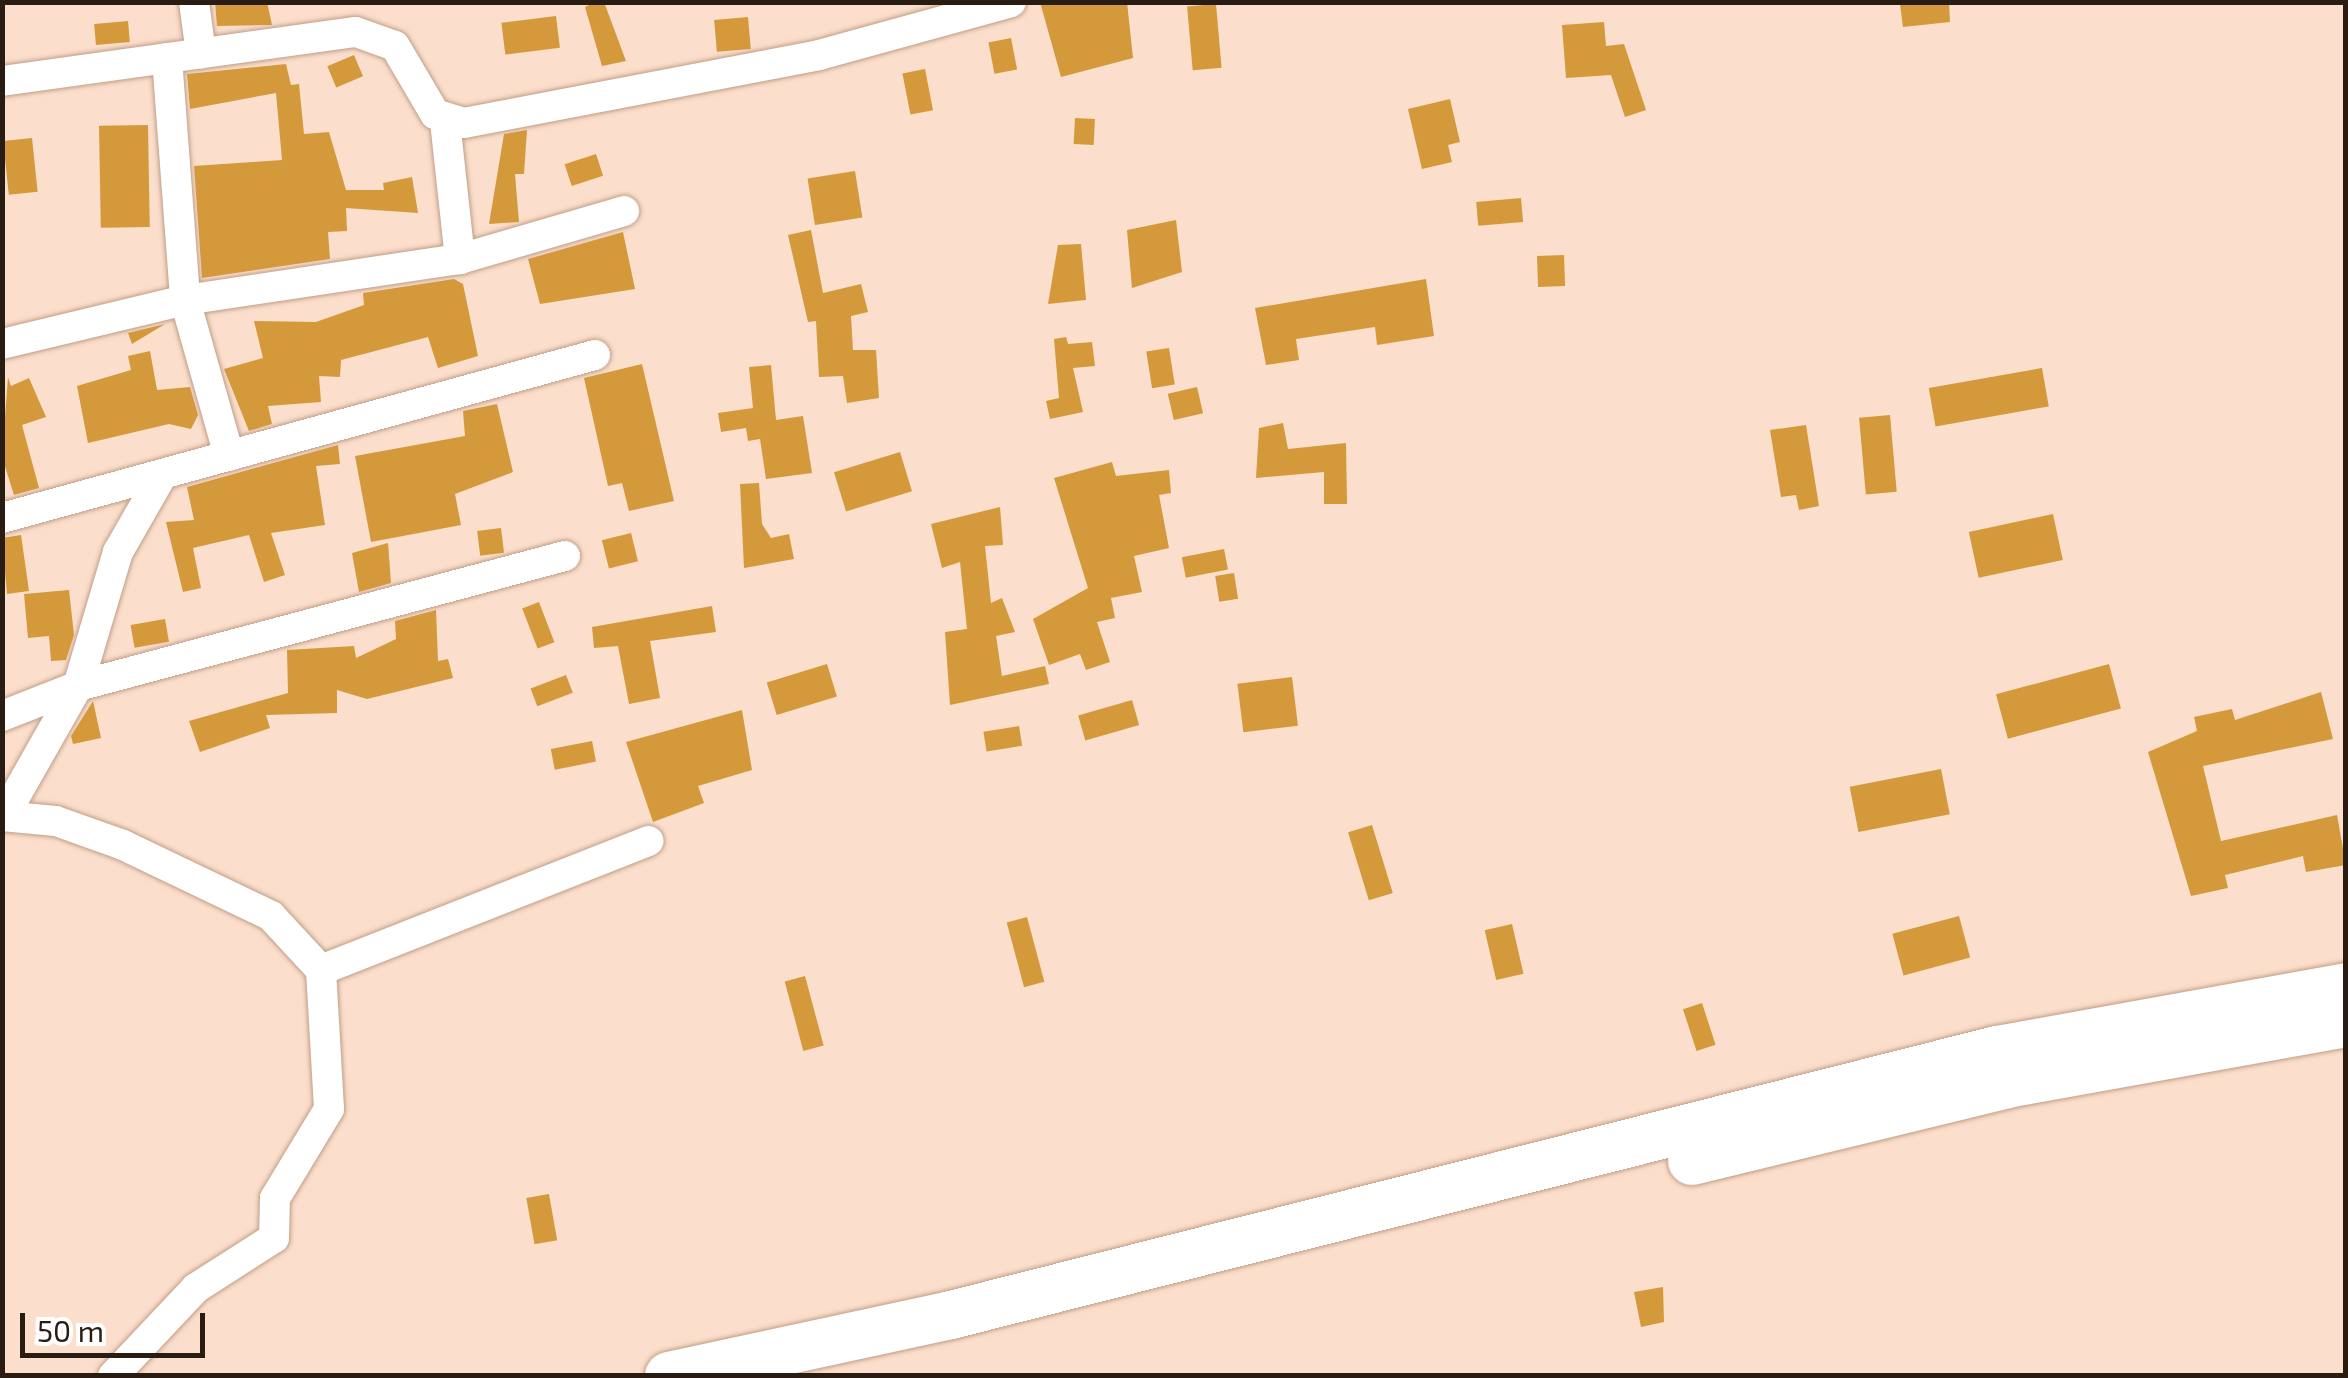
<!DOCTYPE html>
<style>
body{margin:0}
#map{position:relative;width:2348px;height:1378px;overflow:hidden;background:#fbdecb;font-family:"Exo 2",sans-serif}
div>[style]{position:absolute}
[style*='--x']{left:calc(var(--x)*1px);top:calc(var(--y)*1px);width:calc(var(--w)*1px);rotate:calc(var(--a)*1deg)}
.building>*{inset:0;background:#d4993a;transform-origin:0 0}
.roads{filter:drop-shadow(0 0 2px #c09e88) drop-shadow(0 0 2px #c09e88)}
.minor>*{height:30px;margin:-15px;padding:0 15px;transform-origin:15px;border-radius:15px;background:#fff}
.primary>*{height:48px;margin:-24px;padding:0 24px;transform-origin:24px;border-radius:24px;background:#fff}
span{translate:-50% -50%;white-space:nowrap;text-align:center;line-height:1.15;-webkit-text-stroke:10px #fff;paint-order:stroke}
.frame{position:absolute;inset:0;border:5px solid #291c13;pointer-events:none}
.scale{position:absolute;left:20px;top:1313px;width:185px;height:45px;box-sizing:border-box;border:5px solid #291c13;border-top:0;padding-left:12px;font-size:30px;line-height:35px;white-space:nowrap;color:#291c13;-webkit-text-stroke:8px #fff;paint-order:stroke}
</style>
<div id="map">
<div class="building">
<i style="clip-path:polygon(215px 2px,267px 2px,272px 25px,217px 26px)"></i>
<i style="clip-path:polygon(595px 2px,604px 2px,626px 61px,602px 66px,585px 7px)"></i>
<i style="clip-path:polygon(1040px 2px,1127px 2px,1133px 58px,1061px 77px)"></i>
<i style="clip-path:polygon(1919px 2px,1949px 2px,1950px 22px,1903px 27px,1900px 4px)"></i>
<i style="left:1216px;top:4px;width:64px;height:29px;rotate:85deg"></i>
<i style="left:556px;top:16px;width:32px;height:55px;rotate:83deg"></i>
<i style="left:748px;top:17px;width:32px;height:34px;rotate:85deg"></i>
<i style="left:128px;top:21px;width:21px;height:34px;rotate:85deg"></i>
<i style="clip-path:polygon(1604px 22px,1606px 46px,1624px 44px,1646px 110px,1625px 117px,1611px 75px,1566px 78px,1562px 25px)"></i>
<i style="left:1011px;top:38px;width:32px;height:23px;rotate:79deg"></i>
<i style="left:354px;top:55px;width:23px;height:29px;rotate:67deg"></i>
<i style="clip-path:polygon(286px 64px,291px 85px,299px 84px,304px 134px,329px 132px,346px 190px,384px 190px,383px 183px,412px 177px,418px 213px,346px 208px,347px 231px,328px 232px,330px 259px,202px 278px,194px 166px,282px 160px,276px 93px,190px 109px,187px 74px)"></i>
<i style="left:925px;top:69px;width:42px;height:23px;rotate:79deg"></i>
<i style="clip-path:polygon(1450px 99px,1460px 142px,1448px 145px,1452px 162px,1422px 169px,1408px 109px)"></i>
<i style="left:1075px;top:118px;width:20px;height:26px;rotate:3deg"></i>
<i style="left:148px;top:125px;width:102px;height:49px;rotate:89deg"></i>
<i style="clip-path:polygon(527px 130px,524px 174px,515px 174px,519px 222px,489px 224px,504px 134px)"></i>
<i style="left:32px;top:138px;width:54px;height:29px;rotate:84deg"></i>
<i style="left:596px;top:154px;width:23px;height:33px;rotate:72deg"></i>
<i style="left:855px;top:171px;width:47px;height:48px;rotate:81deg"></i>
<i style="left:1521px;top:198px;width:24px;height:45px;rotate:85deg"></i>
<i style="clip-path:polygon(1176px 220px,1182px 272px,1132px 288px,1127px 230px)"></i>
<i style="clip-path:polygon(811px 230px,823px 293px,861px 284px,868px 312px,851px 316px,853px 350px,876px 350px,879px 398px,847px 403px,843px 376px,819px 377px,816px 321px,808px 322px,788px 235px)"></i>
<i style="clip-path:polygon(623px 232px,635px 289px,540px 304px,528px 259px)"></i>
<i style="clip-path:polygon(1081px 244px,1086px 300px,1048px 304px,1058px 245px)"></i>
<i style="left:1564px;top:255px;width:31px;height:27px;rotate:88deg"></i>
<i style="clip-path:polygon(454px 279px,463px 284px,478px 356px,438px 368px,428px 337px,341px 360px,340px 377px,319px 376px,321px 402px,268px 406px,272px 424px,249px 431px,224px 369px,263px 358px,254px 321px,316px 322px,364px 305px,363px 293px)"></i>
<i style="clip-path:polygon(1426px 279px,1434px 336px,1377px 345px,1375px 327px,1296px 339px,1299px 360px,1266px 365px,1255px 308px)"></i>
<i style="clip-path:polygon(165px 324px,132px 344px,128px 333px)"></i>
<i style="clip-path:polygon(1066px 337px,1068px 344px,1092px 342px,1095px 366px,1073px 368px,1083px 412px,1050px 419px,1046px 401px,1059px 398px,1054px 339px)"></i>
<i style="left:1169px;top:348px;width:37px;height:23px;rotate:81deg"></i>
<i style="clip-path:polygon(150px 351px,157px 390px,190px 387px,198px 415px,191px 429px,169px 424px,88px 443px,77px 386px,131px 370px,128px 356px)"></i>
<i style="clip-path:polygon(642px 364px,674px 501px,629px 511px,622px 483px,608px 486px,584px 378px)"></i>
<i style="clip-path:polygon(771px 365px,776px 420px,803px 416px,812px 473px,766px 479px,760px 439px,748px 441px,746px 428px,721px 432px,718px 413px,753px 408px,749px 367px)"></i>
<i style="left:2042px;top:368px;width:39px;height:115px;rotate:80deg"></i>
<i style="clip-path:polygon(8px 377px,11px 386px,29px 378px,46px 417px,22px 425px,39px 488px,14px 495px,2px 457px)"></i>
<i style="left:1197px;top:387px;width:27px;height:30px;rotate:77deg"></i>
<i style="clip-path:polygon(497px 404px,513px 472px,455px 494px,461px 525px,371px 542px,355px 456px,465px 436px,463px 411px)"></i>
<i style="left:1890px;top:415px;width:77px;height:31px;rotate:85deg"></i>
<i style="clip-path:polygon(1283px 423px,1288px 449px,1346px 443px,1347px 504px,1324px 504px,1324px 472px,1256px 478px,1259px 428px)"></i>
<i style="clip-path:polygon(1806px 425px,1819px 506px,1799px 510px,1796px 495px,1781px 497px,1770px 430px)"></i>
<i style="clip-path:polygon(338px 445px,340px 464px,316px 466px,325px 525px,271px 533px,285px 575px,264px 582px,249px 535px,193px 548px,201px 588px,183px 592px,166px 522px,194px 520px,187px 487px)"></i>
<i style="left:900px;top:452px;width:41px;height:69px;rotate:73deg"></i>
<i style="clip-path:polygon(1112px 462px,1116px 476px,1169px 470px,1171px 493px,1159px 495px,1169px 548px,1134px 556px,1142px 592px,1111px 598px,1115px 618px,1097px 622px,1110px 662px,1086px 670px,1080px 654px,1049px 665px,1033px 619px,1088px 588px,1054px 478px)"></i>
<i style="clip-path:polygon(759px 483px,762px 524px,771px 538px,789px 534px,794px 559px,744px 568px,740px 484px)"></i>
<i style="clip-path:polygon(1000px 507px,1003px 545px,985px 546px,991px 603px,1002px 598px,1015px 632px,996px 636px,1002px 676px,1045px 666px,1049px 684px,950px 705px,945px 632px,967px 629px,960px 562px,942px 568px,931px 524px)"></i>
<i style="left:2053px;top:514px;width:47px;height:86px;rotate:78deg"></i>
<i style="left:501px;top:528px;width:25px;height:24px;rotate:83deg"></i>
<i style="left:631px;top:533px;width:29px;height:30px;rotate:76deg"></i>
<i style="clip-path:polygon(21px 535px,29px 591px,7px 594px,2px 538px)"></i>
<i style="clip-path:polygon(388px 543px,391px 583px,359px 592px,352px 553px)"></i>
<i style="left:1224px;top:549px;width:21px;height:43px;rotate:79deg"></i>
<i style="left:1234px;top:573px;width:26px;height:19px;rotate:81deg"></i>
<i style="clip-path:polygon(69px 590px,74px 635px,66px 660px,51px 661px,49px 636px,28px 638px,24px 594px)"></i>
<i style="left:539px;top:602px;width:43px;height:18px;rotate:69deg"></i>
<i style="clip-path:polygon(712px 606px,716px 632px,650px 641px,660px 698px,629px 704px,618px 646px,594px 648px,592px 627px)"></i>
<i style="clip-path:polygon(436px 610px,438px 661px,448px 659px,453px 678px,367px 699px,337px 690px,337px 713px,266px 715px,270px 728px,200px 752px,189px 721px,288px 693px,287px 650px,354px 646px,356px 658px,396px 639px,395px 621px)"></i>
<i style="left:165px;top:619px;width:23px;height:35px;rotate:80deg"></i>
<i style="left:827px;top:664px;width:34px;height:63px;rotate:73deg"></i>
<i style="left:2109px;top:664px;width:46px;height:117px;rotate:75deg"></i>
<i style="left:566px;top:675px;width:19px;height:38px;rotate:69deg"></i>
<i style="left:1292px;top:677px;width:49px;height:55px;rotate:83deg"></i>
<i style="clip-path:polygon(2321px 692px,2333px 739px,2203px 766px,2221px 841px,2337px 815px,2346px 865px,2306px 872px,2303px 856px,2225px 875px,2228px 888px,2191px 896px,2148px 752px,2197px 731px,2194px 717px,2232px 709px,2235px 720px)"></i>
<i style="left:1132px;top:700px;width:26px;height:56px;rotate:74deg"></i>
<i style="clip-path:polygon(93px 701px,101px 738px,73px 744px,71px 736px)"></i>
<i style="clip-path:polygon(742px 710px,752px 770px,698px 786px,704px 803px,653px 822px,626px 742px)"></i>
<i style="left:1019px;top:726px;width:20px;height:36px;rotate:81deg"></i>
<i style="left:592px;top:741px;width:21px;height:42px;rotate:79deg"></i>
<i style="left:1941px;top:769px;width:46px;height:93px;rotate:79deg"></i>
<i style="left:1372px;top:825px;width:71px;height:25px;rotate:73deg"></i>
<i style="left:1959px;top:916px;width:43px;height:69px;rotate:75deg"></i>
<i style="left:1027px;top:917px;width:67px;height:21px;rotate:75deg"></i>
<i style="left:1512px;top:924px;width:51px;height:28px;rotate:77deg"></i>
<i style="left:805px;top:976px;width:72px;height:21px;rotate:75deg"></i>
<i style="left:1702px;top:1003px;width:44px;height:20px;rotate:72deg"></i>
<i style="left:549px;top:1194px;width:47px;height:23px;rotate:80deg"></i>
<i style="clip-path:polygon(1663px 1287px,1664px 1322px,1641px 1327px,1634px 1292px)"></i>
</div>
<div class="roads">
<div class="minor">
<i style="--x:194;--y:2;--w:52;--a:82.3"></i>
<i style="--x:167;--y:58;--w:243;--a:85.7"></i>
<i style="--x:185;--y:300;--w:162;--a:74.2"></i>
<i style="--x:2;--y:81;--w:357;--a:-7.9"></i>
<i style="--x:356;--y:32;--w:41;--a:19.7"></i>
<i style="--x:395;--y:46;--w:79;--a:59.5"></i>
<i style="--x:435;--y:114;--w:30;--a:17"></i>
<i style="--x:464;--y:123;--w:361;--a:-10.8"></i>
<i style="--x:819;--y:55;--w:199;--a:-15.4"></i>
<i style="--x:445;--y:121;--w:139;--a:83.8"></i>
<i style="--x:2;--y:344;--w:188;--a:-13.5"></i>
<i style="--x:185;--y:300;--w:278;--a:-8.5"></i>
<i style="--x:460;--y:259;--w:171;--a:-16.3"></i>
<i style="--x:2;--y:518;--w:615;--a:-15.37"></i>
<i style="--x:2;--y:716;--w:82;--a:-21.5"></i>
<i style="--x:78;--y:686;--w:504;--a:-14.95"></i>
<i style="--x:2;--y:816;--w:54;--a:5.3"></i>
<i style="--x:56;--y:821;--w:71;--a:19.7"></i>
<i style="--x:123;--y:845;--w:164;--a:25.6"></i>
<i style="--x:271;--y:916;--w:74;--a:47.2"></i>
<i style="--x:321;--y:970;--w:139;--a:86.7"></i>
<i style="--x:329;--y:1109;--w:104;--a:121.2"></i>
<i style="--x:275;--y:1198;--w:40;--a:91.4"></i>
<i style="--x:274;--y:1238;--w:93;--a:147.3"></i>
<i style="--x:196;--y:1288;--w:121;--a:133.3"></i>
<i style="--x:4;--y:816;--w:150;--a:-60.4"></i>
<i style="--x:78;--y:686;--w:140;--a:-73.4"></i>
<i style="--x:118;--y:552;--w:86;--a:-60.2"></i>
<i style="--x:321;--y:970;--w:352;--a:-21.5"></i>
</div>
<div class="primary">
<i style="--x:1692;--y:1161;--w:324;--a:-13.7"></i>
<i style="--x:2007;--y:1084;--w:344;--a:-10.2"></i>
<i style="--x:669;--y:1376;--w:289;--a:-12.2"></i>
<i style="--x:951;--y:1315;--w:1079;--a:-14.22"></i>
<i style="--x:1997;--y:1050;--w:355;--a:-10.2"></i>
</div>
</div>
<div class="frame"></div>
<div class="scale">50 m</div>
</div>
